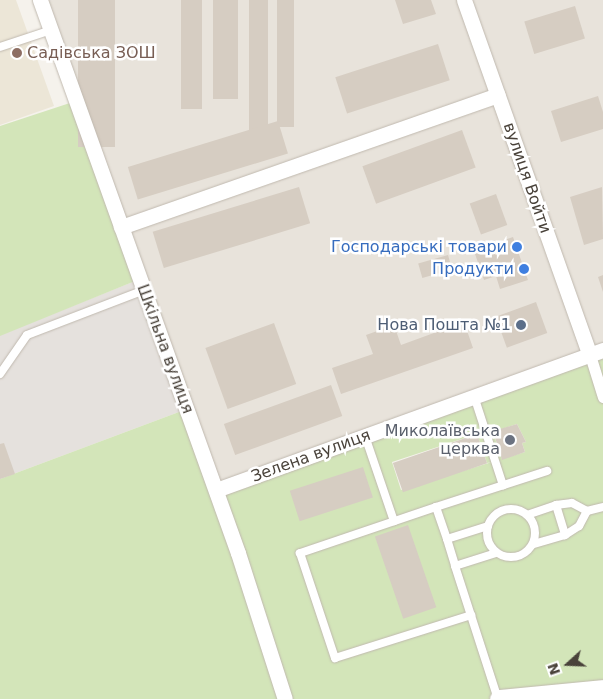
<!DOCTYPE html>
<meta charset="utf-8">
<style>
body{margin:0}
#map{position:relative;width:603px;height:699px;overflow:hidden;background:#f5f2ec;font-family:"DejaVu Sans",sans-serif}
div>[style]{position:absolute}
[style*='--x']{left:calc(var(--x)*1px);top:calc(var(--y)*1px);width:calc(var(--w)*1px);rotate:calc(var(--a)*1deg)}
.residential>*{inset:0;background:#e8e3db}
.industrial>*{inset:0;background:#e5e1dd}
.education>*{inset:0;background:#ece6d7}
.green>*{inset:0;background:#d3e5b9}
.building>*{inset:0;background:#d6cdc2;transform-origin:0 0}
.roads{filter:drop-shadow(0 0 1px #c0b9af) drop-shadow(0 0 1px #c0b9af)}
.service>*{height:8px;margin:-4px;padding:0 4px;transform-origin:4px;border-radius:4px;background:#fff}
.service>.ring{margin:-4px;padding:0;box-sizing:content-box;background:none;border:8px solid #fff;border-radius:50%}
.pedestrian>*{height:11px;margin:-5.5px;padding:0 5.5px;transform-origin:5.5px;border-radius:5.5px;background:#fff}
.minor>*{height:15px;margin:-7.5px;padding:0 7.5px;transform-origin:7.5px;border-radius:7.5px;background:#fff}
.tertiary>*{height:19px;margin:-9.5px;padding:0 9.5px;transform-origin:9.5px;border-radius:9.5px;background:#fff}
.dots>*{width:14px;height:14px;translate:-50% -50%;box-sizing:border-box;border:2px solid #fff;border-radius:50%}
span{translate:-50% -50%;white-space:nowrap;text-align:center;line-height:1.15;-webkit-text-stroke:5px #fff;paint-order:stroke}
.education-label{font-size:16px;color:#785e54}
.left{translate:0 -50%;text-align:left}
.street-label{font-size:16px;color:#49423a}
.shop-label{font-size:16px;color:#366cbe}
.right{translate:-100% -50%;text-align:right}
.service-label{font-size:16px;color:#4e5e75}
.worship-label{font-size:16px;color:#5b616d}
.north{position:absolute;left:543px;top:639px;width:50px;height:50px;-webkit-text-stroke:4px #fff;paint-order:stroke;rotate:250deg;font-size:14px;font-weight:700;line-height:20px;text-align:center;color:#49423a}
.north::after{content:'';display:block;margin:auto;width:18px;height:22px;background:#49423a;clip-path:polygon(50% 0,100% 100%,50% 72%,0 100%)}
</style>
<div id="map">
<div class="residential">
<i style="clip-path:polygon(40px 0,603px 0,603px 349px,216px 490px)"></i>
</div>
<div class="industrial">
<i style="clip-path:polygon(140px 279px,187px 409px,0 479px,0 335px)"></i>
</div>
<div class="education">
<i style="clip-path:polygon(0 0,16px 0,54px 106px,0 125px)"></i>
</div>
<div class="green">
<i style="clip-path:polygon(76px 101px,140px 279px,0 336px,0 126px)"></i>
<i style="clip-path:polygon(evenodd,603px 349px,603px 699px,0 699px,0 479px,187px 409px,216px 490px,603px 349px,517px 424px,526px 442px,522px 443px,525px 452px,502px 459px,493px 432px,517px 424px,603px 349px,477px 434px,487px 463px,492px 462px,401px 490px,392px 462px,477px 434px)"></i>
</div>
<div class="building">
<i style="left:78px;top:0;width:37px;height:147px"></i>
<i style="left:181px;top:0;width:21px;height:109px"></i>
<i style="left:213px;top:0;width:25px;height:99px"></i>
<i style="left:249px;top:0;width:19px;height:158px"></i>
<i style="left:277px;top:0;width:17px;height:127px"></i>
<i style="clip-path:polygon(395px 0,431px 0,436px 14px,403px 24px)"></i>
<i style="left:575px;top:6px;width:34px;height:53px;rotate:73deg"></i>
<i style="left:438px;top:44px;width:38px;height:108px;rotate:72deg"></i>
<i style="clip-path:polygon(598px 96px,603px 112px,603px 129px,561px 142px,551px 111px)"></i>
<i style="left:278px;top:121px;width:34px;height:157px;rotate:73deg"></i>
<i style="left:462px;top:130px;width:40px;height:106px;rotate:70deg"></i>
<i style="left:299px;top:187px;width:38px;height:153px;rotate:73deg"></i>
<i style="clip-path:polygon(602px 187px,603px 239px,584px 245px,570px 197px)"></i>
<i style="left:496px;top:194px;width:33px;height:28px;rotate:70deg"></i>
<i style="clip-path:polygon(513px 237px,528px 280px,500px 289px,496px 276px,484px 280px,474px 251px)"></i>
<i style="left:448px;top:255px;width:15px;height:31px;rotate:74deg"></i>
<i style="clip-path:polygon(603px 275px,603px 292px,598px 277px)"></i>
<i style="left:536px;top:302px;width:33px;height:43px;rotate:70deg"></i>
<i style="clip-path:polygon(464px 322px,473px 348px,341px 394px,332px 368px,373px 354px,366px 335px,394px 325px,401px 345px)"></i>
<i style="left:274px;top:323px;width:65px;height:73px;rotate:70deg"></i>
<i style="left:331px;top:385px;width:33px;height:114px;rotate:70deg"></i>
<i style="clip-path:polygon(517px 424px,526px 442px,522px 443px,525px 452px,502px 460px,493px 431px)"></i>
<i style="left:477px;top:434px;width:31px;height:89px;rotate:71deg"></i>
<i style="clip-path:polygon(4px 443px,15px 474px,0 479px,0 444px)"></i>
<i style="left:363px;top:467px;width:32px;height:77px;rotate:72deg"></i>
<i style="left:408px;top:525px;width:87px;height:35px;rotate:71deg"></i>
</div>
<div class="roads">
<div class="service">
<i style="--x:0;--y:47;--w:54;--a:-18.4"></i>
<i style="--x:0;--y:374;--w:47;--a:-55.3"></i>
<i style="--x:27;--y:335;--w:125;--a:-21"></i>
<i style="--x:474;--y:396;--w:94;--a:72"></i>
<i style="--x:365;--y:436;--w:90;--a:71.2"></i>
<i style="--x:556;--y:505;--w:16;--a:-7"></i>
<i style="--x:572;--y:503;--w:17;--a:28"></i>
<i style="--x:587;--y:511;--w:17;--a:118"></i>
<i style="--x:579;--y:526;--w:17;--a:147"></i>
<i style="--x:436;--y:507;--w:144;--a:161.3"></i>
<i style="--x:300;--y:553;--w:111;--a:71.6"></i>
<i style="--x:335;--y:658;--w:143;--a:-17.5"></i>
<i class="ring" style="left:487px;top:509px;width:40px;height:40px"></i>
<i style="--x:587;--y:511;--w:16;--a:-14"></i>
<i style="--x:527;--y:515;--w:31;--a:-19"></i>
<i style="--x:556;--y:505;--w:31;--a:73"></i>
<i style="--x:565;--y:535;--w:33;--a:164"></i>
<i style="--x:488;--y:526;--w:43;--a:162.4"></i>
<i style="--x:447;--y:539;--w:28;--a:73"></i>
<i style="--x:455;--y:566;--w:43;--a:-17.6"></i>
<i style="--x:447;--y:539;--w:34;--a:-109"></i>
<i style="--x:436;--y:507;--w:117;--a:-18"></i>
<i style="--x:455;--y:566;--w:140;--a:72.1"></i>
</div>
<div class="pedestrian">
<i style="--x:590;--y:355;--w:44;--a:72.8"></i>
</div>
<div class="minor">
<i style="--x:40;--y:0;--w:587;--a:70.3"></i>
<i style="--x:238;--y:553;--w:153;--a:72.2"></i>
<i style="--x:464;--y:0;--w:377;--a:70.5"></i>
<i style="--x:121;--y:227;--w:399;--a:-19.3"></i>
<i style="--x:216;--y:490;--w:412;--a:-19.9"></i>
</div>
<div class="tertiary">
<i style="--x:499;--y:699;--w:104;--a:-5.5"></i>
</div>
</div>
<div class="dots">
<i style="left:17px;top:53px;background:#8d6e63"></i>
<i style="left:517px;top:247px;background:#3f7fe0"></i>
<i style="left:524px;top:269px;background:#3f7fe0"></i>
<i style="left:521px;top:325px;background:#5c6f8a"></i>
<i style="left:510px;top:440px;background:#6b7280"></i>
</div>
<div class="education-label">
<span class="left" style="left:27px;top:53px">Садівська ЗОШ</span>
</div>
<div class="street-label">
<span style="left:527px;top:178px;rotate:71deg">вулиця Войти</span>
<span style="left:165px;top:349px;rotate:70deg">Шкільна вулиця</span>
<span style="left:311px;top:456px;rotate:-20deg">Зелена вулиця</span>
</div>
<div class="shop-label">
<span class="right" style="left:507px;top:247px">Господарські товари</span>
<span class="right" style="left:514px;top:269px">Продукти</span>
</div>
<div class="service-label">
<span class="right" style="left:511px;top:325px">Нова Пошта №1</span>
</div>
<div class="worship-label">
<span class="right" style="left:500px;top:440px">Миколаївська<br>церква</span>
</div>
<div class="north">N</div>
</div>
